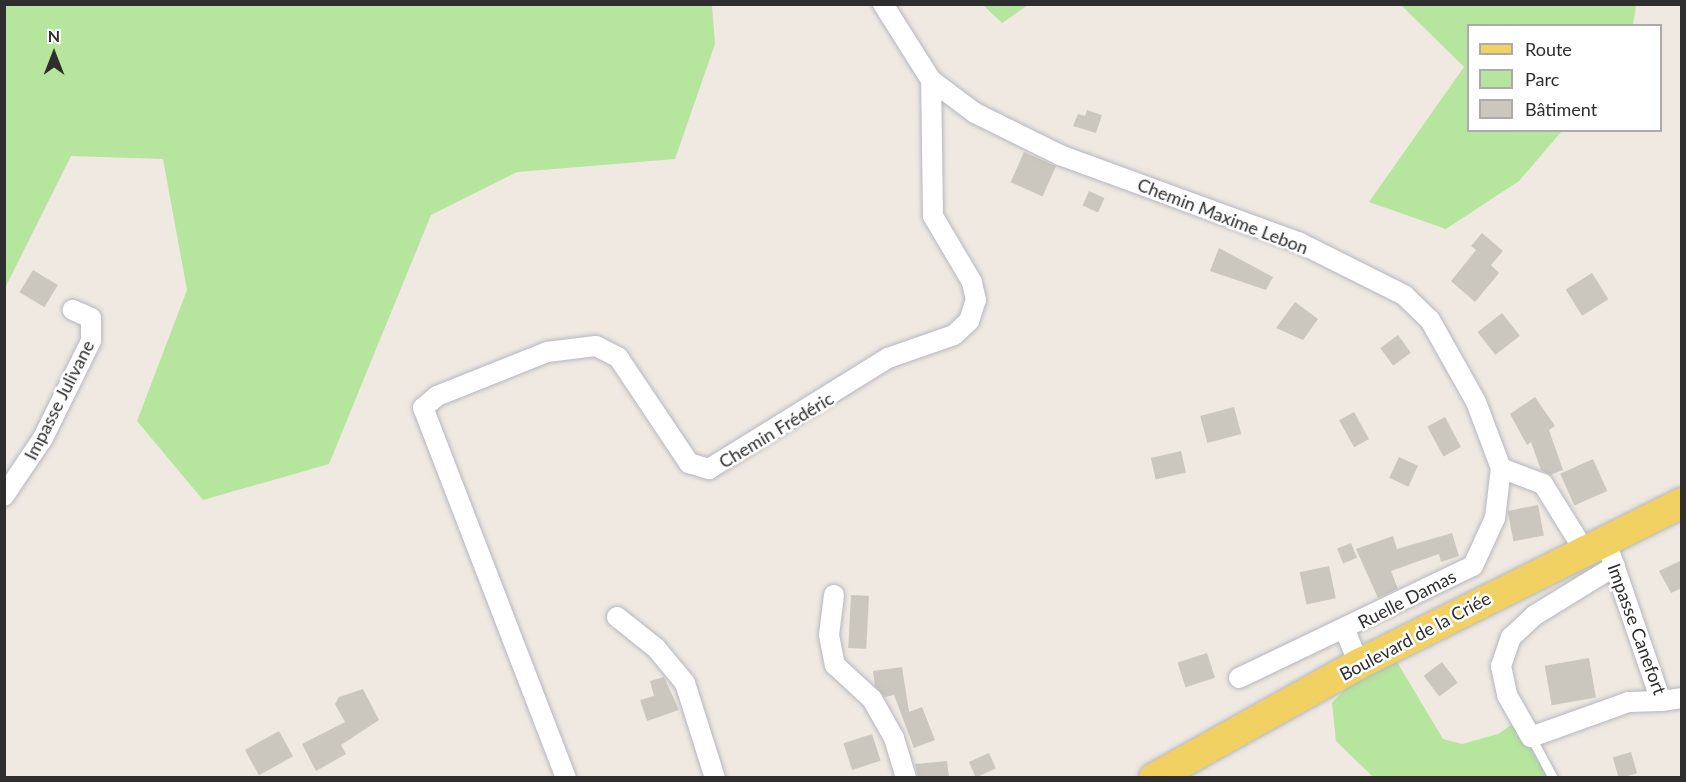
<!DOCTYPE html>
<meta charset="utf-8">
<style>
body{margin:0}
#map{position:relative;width:1686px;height:782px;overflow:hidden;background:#efe9e1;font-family:Lato,sans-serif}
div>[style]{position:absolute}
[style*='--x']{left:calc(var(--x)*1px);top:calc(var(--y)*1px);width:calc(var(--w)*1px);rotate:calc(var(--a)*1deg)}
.green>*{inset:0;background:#b6e59e}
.building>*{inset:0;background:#cbc7bf;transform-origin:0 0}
.roads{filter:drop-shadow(0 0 2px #b4b7c1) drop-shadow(0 0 2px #b4b7c1)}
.lane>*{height:9px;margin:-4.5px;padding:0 4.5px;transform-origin:4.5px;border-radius:4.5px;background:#fff}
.street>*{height:20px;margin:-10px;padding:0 10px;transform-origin:10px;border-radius:10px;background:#fff}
.primary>*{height:30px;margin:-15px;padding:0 15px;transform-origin:15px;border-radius:15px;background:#f2d163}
span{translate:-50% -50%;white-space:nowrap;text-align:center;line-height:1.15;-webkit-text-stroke:5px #fff;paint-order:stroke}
.street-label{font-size:18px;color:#2e2e2e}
.frame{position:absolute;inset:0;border:6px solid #2e2e2e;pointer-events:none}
.legend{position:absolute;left:1467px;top:24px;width:195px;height:108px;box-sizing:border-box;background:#fff;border:2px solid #ababab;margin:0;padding:8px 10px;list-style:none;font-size:18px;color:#2e2e2e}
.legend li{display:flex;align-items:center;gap:12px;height:30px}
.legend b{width:30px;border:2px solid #ababab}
.north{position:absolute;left:24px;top:24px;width:60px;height:60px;-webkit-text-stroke:4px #fff;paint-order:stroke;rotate:0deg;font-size:16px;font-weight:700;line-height:24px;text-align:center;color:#2e2e2e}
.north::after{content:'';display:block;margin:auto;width:21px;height:27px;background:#2e2e2e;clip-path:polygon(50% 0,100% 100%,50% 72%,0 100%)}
</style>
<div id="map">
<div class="green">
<i style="clip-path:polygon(5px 4px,712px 5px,715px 44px,675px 159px,517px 172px,431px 215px,329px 464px,203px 500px,137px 421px,187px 290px,163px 159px,71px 156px,5px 288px)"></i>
<i style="clip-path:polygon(983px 5px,983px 4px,1028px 5px,1002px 23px)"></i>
<i style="clip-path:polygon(1401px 5px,1636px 5px,1633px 25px,1468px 26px,1468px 130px,1562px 131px,1519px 181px,1446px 229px,1369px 202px,1464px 67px)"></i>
<i style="clip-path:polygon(1397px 662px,1443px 739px,1462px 744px,1498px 734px,1515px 722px,1549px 777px,1373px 777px,1336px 741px,1332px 703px,1348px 686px)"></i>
</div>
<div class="building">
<i style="clip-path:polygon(1087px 110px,1102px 115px,1096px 133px,1073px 126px,1078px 114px,1085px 116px)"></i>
<i style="left:1024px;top:152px;width:35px;height:33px;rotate:24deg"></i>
<i style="left:1089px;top:191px;width:17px;height:16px;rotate:24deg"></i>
<i style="clip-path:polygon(1482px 233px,1503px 251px,1491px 265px,1499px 273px,1475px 302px,1451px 281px,1476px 250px,1471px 246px)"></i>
<i style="clip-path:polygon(1219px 248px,1273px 277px,1266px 290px,1210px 271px)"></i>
<i style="left:33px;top:270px;width:29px;height:26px;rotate:31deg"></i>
<i style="left:1592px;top:273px;width:31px;height:31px;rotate:58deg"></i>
<i style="clip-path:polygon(1295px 302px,1318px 319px,1303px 340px,1276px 328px)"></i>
<i style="left:1502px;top:313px;width:29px;height:31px;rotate:52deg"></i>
<i style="left:1398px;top:335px;width:22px;height:22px;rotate:54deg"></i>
<i style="clip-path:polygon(1535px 397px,1555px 426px,1549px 430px,1563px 470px,1550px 475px,1541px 470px,1531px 442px,1527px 445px,1510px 414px)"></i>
<i style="left:1234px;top:407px;width:28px;height:35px;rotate:75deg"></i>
<i style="left:1354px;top:412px;width:31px;height:17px;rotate:61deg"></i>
<i style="left:1445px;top:417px;width:34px;height:20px;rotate:62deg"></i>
<i style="left:1181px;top:451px;width:22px;height:31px;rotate:77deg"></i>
<i style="left:1399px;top:457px;width:21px;height:23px;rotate:25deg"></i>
<i style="left:1593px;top:459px;width:35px;height:36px;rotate:66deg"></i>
<i style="left:1538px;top:505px;width:31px;height:31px;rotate:79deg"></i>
<i style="clip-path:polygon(1452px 533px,1459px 556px,1441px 562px,1439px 554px,1391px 571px,1398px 589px,1378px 598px,1356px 549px,1393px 536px,1397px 549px)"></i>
<i style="left:1351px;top:543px;width:16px;height:15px;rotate:68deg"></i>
<i style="clip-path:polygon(1682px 560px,1682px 588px,1671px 593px,1659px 571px)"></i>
<i style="left:1329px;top:566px;width:33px;height:30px;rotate:78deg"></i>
<i style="left:851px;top:595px;width:18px;height:53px;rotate:3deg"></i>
<i style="left:1207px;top:653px;width:26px;height:31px;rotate:72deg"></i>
<i style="left:1589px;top:658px;width:40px;height:45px;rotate:80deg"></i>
<i style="left:1442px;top:662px;width:26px;height:23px;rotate:53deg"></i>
<i style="clip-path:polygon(902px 667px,909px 712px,922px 707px,935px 740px,914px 748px,894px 695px,885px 697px,875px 686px,873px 671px)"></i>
<i style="clip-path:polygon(664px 677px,679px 710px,647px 721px,640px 700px,654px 696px,650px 681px)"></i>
<i style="clip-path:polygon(363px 689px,379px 720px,341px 745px,346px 754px,316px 771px,302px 744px,345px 722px,335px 704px,339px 697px)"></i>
<i style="left:279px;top:731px;width:29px;height:39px;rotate:61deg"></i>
<i style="left:872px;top:734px;width:28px;height:30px;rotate:72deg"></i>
<i style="left:1631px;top:752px;width:22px;height:19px;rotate:74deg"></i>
<i style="left:989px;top:753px;width:17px;height:22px;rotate:66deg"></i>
<i style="clip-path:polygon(947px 761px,949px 777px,918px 777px,915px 764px)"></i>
</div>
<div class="roads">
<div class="lane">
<i style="--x:1531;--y:737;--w:47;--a:61.8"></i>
</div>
<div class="street">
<i style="--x:883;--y:4;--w:90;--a:57.7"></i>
<i style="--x:931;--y:80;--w:55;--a:36.9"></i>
<i style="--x:975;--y:113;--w:95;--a:26.3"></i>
<i style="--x:1060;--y:155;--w:253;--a:20.1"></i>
<i style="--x:1298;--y:242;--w:119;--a:26.6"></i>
<i style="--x:1404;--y:295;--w:36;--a:44"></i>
<i style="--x:1430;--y:320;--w:94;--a:60.7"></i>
<i style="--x:1476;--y:402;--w:71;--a:69.3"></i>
<i style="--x:1501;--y:468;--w:45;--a:20.9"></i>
<i style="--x:1543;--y:484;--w:78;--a:58.2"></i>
<i style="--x:4;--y:496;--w:70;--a:-56.1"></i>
<i style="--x:43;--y:438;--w:108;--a:-63.7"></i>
<i style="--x:91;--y:341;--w:23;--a:-90"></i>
<i style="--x:91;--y:318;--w:20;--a:-156"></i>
<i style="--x:1611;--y:556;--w:153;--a:71"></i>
<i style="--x:1661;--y:701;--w:21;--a:-8"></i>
<i style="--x:1615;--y:566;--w:94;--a:148.5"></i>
<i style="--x:1535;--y:615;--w:33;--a:137"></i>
<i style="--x:1511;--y:637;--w:31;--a:109"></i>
<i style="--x:1501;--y:666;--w:30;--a:78"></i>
<i style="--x:1507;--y:695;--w:48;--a:60.3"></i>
<i style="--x:1531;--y:737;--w:104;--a:-19.7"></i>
<i style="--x:1629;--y:702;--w:32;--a:-2"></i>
<i style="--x:834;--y:595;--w:40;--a:97.1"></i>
<i style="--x:829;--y:635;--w:31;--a:79"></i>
<i style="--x:835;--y:665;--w:50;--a:42.6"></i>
<i style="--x:872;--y:699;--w:45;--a:60.6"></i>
<i style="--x:894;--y:738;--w:42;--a:73.3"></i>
<i style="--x:617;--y:617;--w:50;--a:38.5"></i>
<i style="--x:656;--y:648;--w:45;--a:50.4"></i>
<i style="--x:685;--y:683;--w:100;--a:72.5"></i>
<i style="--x:1345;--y:630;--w:37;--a:68"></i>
<i style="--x:1239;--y:678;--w:259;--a:-25.6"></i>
<i style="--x:1473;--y:566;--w:53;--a:-65.4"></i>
<i style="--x:1495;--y:518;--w:50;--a:-83.2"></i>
<i style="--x:566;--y:778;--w:397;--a:-111.1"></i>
<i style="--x:423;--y:408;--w:18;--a:-41"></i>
<i style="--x:437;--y:396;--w:118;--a:-21.8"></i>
<i style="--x:547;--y:352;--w:49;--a:-7"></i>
<i style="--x:596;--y:346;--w:25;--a:27"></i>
<i style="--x:618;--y:357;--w:128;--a:56.2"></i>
<i style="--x:689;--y:463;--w:21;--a:17"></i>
<i style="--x:709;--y:469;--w:211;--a:-31.8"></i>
<i style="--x:888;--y:358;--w:70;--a:-19.2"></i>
<i style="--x:954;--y:335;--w:21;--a:-43"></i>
<i style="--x:969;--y:321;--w:22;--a:-72"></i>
<i style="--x:976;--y:300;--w:18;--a:-103"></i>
<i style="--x:972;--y:282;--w:77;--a:-120.6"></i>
<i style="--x:933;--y:216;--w:136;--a:-90.8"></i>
</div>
<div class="primary">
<i style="--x:1154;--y:778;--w:235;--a:-29.1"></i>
<i style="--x:1359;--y:664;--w:361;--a:-26.5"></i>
</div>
</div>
<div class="street-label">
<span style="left:1223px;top:216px;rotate:21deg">Chemin Maxime Lebon</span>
<span style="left:59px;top:400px;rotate:-63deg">Impasse Julivane</span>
<span style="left:776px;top:430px;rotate:-31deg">Chemin Frédéric</span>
<span style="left:1407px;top:599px;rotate:-27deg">Ruelle Damas</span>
<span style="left:1637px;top:629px;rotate:70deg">Impasse Canefort</span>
<span style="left:1415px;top:636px;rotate:-28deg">Boulevard de la Criée</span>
</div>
<div class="frame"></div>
<ul class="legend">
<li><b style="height:8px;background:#f2d163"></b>Route</li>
<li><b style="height:16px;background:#b6e59e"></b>Parc</li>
<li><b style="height:16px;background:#cbc7bf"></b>Bâtiment</li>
</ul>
<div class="north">N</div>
</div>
